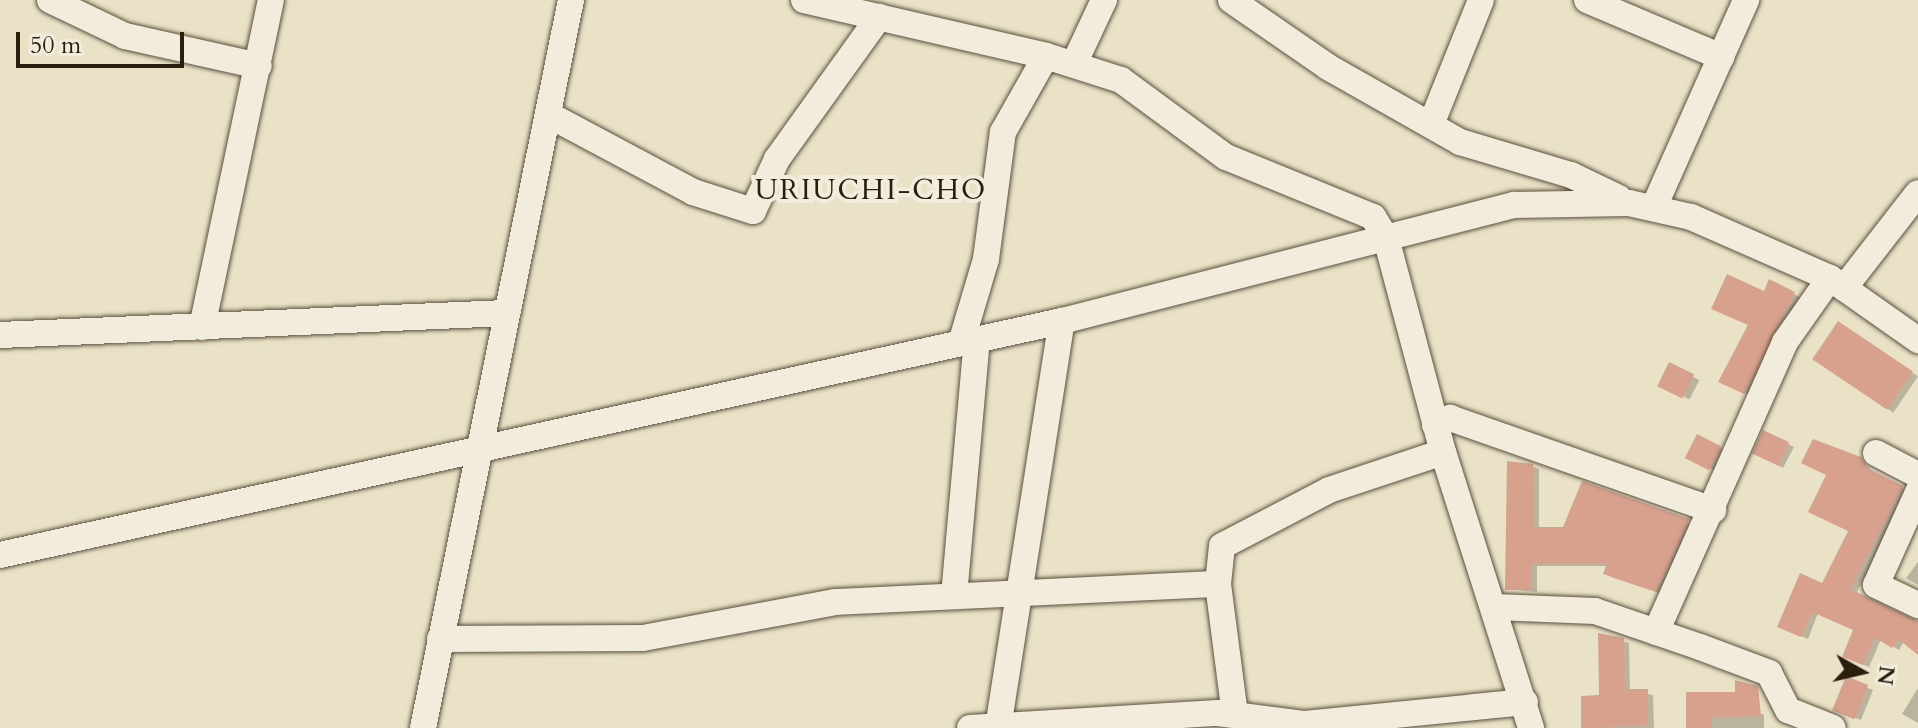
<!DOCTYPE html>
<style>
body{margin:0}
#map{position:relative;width:1918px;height:728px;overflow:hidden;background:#e9e2c7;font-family:Cardo,serif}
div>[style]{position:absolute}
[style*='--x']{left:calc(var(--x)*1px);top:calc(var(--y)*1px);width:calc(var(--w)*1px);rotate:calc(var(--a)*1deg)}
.shadow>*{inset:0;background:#0003;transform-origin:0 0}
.building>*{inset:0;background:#d7a18e;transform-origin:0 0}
.roads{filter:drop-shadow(0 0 2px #5b4f3c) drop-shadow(0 0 2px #5b4f3c)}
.minor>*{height:26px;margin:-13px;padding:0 13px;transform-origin:13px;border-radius:13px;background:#f1ecdb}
span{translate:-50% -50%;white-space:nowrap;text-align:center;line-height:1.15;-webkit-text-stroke:8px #f1ecdb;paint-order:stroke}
.neighbourhood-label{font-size:28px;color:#2c1e0e;letter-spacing:2px}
.north{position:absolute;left:1822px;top:632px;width:80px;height:80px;-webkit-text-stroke:6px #f1ecdb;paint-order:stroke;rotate:98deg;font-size:22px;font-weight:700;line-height:32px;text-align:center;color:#2c1e0e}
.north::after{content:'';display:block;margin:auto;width:28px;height:36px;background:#2c1e0e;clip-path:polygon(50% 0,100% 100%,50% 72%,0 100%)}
.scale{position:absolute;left:16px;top:32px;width:168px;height:36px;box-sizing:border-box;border:4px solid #2c1e0e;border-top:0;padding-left:10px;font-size:24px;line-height:28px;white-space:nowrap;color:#2c1e0e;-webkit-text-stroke:6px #f1ecdb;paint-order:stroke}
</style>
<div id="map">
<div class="shadow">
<i style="left:1770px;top:282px;width:34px;height:110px;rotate:27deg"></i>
<i style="left:1845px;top:327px;width:88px;height:44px;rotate:34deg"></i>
<i style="left:1670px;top:365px;width:33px;height:22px;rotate:27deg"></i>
<i style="left:1698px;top:436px;width:32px;height:23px;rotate:28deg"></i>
<i style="clip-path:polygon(1788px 444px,1794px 447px,1783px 468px,1755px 453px)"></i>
<i style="clip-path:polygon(1860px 459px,1875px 474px,1908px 491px,1856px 594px,1918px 623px,1918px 652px,1904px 641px,1899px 650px,1881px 639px,1869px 667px,1850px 659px,1855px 630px,1818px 613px,1808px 639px,1785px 629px,1823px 585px,1850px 531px)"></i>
<i style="clip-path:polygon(1532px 466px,1539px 469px,1539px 529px,1694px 524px,1663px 594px,1611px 577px,1608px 566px,1537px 566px,1537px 592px,1507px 589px)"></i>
<i style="clip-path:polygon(1918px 562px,1918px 585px,1906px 578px)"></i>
<i style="clip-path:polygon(1600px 635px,1629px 643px,1630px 691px,1653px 695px,1654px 728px,1585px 728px,1583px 698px,1601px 697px)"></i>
<i style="clip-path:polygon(1847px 679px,1873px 690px,1861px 720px,1841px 712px)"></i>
<i style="clip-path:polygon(1918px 688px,1918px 723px,1902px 714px)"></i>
<i style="clip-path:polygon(1738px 702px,1764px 715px,1764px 728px,1688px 728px)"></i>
</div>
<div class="building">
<i style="clip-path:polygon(1727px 274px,1764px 291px,1769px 279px,1795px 292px,1744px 394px,1718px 382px,1748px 325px,1711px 309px)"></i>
<i style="left:1838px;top:321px;width:90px;height:46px;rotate:34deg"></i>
<i style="left:1669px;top:362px;width:28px;height:27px;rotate:26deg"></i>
<i style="left:1763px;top:430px;width:29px;height:26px;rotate:25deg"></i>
<i style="left:1697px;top:434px;width:27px;height:27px;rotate:27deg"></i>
<i style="clip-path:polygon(1813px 439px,1861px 457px,1869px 469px,1903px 486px,1850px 589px,1918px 621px,1918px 655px,1898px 639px,1892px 648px,1874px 637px,1863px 665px,1842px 657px,1853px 630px,1812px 612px,1801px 637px,1777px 627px,1800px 573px,1822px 583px,1848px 531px,1808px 512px,1826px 475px,1801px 463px)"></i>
<i style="clip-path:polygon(1507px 461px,1533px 464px,1534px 527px,1563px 527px,1582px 481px,1689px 519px,1656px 592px,1603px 574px,1607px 563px,1531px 564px,1532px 589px,1505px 590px)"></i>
<i style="clip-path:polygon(1598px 633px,1624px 638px,1625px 689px,1648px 689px,1648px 725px,1581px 728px,1581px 696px,1599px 695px)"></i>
<i style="left:1846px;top:676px;width:24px;height:37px;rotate:22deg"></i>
<i style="clip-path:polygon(1735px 680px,1758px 686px,1761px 716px,1712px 717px,1712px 728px,1686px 728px,1686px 692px,1735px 692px)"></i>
</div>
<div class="roads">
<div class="minor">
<i style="--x:50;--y:0;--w:83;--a:25.6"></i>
<i style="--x:125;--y:36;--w:137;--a:12.6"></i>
<i style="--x:804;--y:0;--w:248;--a:13"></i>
<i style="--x:1046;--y:56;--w:79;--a:17.7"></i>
<i style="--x:1121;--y:80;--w:130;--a:36.3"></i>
<i style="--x:1226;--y:157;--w:159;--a:22.2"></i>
<i style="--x:1373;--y:217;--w:25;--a:58"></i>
<i style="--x:1386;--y:238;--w:221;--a:75.1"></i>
<i style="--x:1443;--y:452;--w:290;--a:72.3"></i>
<i style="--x:1231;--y:0;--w:118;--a:34.6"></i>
<i style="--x:1328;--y:67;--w:152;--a:29.6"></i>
<i style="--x:1460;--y:142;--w:116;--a:16.6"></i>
<i style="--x:1571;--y:175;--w:53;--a:25.6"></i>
<i style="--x:1587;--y:0;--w:146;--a:23"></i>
<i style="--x:1074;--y:64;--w:71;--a:-64.9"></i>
<i style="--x:549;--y:115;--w:163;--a:28.1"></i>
<i style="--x:693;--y:192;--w:63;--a:17.6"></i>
<i style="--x:753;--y:211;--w:57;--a:-65.2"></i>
<i style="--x:777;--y:159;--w:175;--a:-54.3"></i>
<i style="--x:1432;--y:122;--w:131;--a:-68.1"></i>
<i style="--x:1654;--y:207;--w:227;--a:-66"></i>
<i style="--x:1844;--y:288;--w:120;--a:-52.1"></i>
<i style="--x:202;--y:327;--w:334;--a:-78.1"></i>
<i style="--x:0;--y:335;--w:506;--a:-2.49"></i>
<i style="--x:961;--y:343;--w:88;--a:-73.4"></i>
<i style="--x:986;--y:259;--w:128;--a:-82.4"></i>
<i style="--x:1003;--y:132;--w:87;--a:-60.5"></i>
<i style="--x:1435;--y:425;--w:17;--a:-25"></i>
<i style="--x:1450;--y:418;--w:279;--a:19.3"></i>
<i style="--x:1876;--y:453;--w:47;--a:27.6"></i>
<i style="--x:1918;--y:492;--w:102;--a:114.3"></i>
<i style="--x:1876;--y:585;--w:47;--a:25.5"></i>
<i style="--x:0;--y:555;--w:1087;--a:-12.43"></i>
<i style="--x:1062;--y:321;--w:467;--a:-14.4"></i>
<i style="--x:1514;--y:205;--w:115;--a:-1"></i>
<i style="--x:1629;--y:203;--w:64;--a:12.7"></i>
<i style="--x:1691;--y:217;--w:152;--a:23.7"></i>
<i style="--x:1830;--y:278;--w:108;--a:35.2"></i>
<i style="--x:954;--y:596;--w:257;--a:-84.9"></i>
<i style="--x:1495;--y:607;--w:100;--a:2.3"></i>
<i style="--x:1595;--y:611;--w:111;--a:18.9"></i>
<i style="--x:1700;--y:647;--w:74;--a:20.6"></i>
<i style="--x:1769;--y:673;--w:42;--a:62.8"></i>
<i style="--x:1788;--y:710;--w:48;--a:21.8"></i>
<i style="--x:1656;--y:632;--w:317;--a:-66"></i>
<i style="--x:1785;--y:342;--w:78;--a:-54.9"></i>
<i style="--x:440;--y:639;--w:203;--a:-0.3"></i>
<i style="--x:643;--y:638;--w:195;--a:-10.6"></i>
<i style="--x:835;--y:602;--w:383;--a:-2.7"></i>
<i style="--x:1235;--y:715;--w:132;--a:-97.4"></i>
<i style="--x:1218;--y:584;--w:38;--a:-84"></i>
<i style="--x:1222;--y:546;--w:121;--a:-27.6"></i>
<i style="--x:1329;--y:490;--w:120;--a:-18.4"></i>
<i style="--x:423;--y:728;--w:743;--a:-78.51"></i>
<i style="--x:970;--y:728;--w:248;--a:-3.5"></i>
<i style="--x:1218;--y:713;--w:88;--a:7.2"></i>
<i style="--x:1305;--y:724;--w:221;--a:-5.7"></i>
<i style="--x:998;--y:728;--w:412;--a:-81.1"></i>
</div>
</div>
<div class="neighbourhood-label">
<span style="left:871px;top:190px">URIUCHI-CHO</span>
</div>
<div class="north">N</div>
<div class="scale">50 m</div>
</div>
